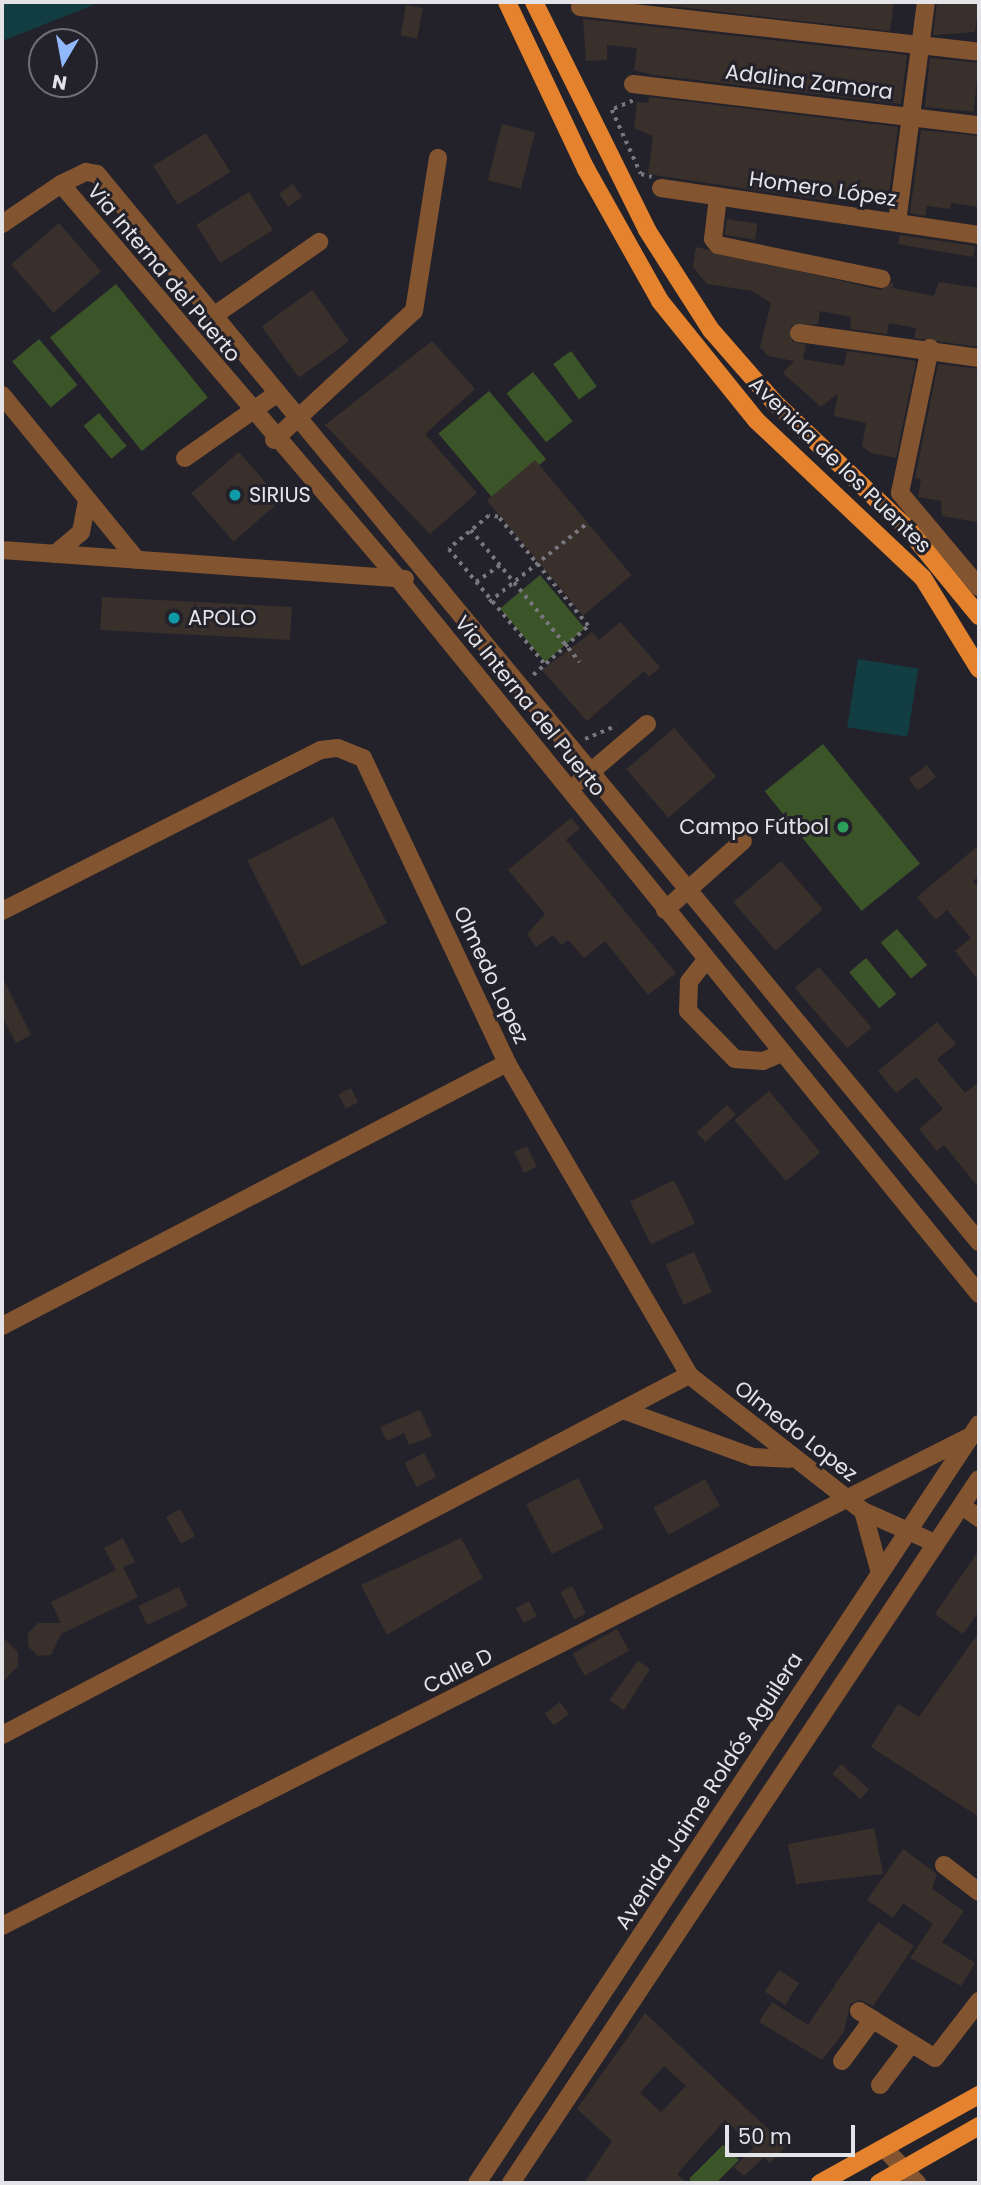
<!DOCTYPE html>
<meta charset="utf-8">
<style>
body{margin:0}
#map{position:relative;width:981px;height:2185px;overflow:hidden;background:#23222a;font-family:Poppins,sans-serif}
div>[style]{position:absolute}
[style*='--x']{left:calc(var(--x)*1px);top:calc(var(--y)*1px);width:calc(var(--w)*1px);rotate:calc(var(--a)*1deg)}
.green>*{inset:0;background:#3b5428;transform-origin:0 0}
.water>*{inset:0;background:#123e43;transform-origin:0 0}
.building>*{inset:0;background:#39302c;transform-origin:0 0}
.path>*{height:3.5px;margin-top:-1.75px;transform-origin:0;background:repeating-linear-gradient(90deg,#78777e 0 3.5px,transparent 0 8.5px)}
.minor>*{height:18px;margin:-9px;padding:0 9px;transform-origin:9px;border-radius:9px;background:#835430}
.major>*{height:18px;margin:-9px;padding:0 9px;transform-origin:9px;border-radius:9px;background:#e4822d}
.dots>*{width:19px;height:19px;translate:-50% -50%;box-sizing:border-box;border:4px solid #23222a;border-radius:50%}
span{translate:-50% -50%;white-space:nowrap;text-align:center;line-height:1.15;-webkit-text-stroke:6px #23222a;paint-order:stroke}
.street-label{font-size:21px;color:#e3e3e8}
.poi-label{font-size:21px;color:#e3e3e8}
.left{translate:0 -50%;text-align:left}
.right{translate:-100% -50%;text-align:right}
.frame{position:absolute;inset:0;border:4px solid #e3e3e8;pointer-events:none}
.north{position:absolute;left:28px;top:28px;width:70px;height:70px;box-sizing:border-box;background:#23222a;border:2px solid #706f76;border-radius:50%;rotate:190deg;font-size:19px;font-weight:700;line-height:28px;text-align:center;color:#e3e3e8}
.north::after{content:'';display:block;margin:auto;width:24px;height:32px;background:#91b8fd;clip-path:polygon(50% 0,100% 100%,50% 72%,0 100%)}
.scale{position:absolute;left:725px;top:2125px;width:130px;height:32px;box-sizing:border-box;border:4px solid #e3e3e8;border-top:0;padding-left:9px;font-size:21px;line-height:24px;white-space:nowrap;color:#e3e3e8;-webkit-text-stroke:5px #23222a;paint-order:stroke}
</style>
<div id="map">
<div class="green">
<i style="left:116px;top:284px;width:146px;height:85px;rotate:51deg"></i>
<i style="left:39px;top:339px;width:60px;height:35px;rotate:50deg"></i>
<i style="left:571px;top:351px;width:44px;height:22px;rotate:54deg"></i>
<i style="left:533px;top:372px;width:63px;height:34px;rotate:51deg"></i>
<i style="left:489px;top:391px;width:89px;height:66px;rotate:50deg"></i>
<i style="left:99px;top:413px;width:43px;height:20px;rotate:50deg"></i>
<i style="left:540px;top:575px;width:70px;height:52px;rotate:50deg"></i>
<i style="left:823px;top:744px;width:154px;height:75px;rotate:51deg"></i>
<i style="left:897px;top:929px;width:47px;height:21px;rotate:50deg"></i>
<i style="left:866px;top:958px;width:47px;height:22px;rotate:50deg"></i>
<i style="clip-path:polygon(723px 2145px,739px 2160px,716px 2183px,693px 2183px,689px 2179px)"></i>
</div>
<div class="water">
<i style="clip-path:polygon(2px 2px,101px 2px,2px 41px)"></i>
<i style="left:858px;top:659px;width:61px;height:69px;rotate:9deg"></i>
</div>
<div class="building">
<i style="clip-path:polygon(635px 2px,894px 2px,890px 31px)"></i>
<i style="clip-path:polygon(937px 2px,979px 2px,975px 32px,933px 35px)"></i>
<i style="left:406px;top:5px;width:17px;height:31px;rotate:10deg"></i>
<i style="clip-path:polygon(583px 19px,907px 55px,901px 104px,653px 75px,634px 70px,637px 48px,607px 45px,607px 60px,586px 61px)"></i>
<i style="left:930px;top:58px;width:49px;height:49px;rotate:6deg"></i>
<i style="clip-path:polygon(649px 97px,898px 127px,888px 201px,832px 196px,828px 201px,648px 174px,653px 136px,634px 128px,637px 102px,648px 103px)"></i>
<i style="left:502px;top:124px;width:34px;height:58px;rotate:14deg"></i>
<i style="clip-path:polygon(921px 130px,979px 136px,979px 207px,951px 203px,950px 209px,927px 206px,925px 216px,910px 213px)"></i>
<i style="left:206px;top:133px;width:46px;height:62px;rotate:58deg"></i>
<i style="left:293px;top:184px;width:16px;height:17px;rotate:55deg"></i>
<i style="left:249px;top:192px;width:45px;height:62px;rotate:58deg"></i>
<i style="left:727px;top:219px;width:31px;height:16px;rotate:9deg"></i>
<i style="left:59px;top:223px;width:64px;height:63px;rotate:49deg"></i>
<i style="clip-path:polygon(900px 235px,975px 246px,973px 257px,898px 244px)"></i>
<i style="clip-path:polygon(696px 247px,880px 290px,893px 282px,893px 288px,934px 296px,939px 282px,979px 288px,979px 347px,914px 338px,916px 328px,889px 323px,887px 334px,850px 329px,851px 317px,820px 311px,818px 324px,791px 326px,792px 341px,806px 345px,803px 359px,844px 366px,847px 351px,916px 361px,896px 458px,871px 453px,862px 446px,866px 423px,834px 416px,838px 393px,821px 407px,783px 373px,794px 361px,768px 356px,760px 347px,771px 303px,752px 291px,707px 284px,693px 267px)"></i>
<i style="left:312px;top:290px;width:63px;height:62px;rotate:54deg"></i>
<i style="clip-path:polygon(432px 341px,475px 389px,425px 434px,477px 493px,430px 534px,325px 425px)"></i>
<i style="clip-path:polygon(938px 364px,979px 369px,977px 522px,942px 516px,941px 501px,918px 497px,921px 479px,915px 478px)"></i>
<i style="left:239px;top:452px;width:64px;height:63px;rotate:49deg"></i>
<i style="left:535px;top:460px;width:150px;height:63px;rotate:50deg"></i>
<i style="left:102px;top:597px;width:190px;height:33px;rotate:3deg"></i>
<i style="clip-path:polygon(620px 622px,660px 667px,649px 677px,644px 671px,587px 721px,542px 670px,592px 632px,599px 640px)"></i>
<i style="left:674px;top:728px;width:64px;height:63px;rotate:49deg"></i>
<i style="left:927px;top:765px;width:15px;height:23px;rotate:53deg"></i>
<i style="left:333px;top:817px;width:119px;height:96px;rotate:63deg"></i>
<i style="clip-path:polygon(571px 818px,580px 828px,566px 840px,676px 973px,648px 995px,605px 941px,584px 958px,568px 940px,561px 945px,553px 935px,536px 947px,527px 934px,545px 914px,508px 870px)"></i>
<i style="clip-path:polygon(979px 845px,979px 876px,973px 881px,979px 889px,979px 981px,955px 951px,971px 938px,947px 910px,936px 920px,917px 897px)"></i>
<i style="left:781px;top:861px;width:64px;height:63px;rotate:49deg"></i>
<i style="left:819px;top:967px;width:80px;height:32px;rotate:49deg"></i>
<i style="clip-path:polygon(2px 977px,31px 1035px,16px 1043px,2px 1016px)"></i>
<i style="clip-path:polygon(937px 1022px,956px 1044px,937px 1059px,965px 1093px,979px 1082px,979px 1188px,944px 1145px,937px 1151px,919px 1129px,943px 1109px,916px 1077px,896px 1093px,878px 1071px)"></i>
<i style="left:351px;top:1088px;width:16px;height:14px;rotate:63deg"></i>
<i style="left:769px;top:1091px;width:80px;height:45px;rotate:50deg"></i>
<i style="left:727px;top:1105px;width:13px;height:41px;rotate:48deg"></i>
<i style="left:527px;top:1146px;width:23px;height:14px;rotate:65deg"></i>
<i style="left:674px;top:1180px;width:48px;height:49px;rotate:64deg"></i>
<i style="left:694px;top:1252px;width:44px;height:31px;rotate:66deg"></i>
<i style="clip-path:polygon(420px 1410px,432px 1436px,409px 1445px,404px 1433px,387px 1441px,380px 1427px)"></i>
<i style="left:424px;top:1453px;width:27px;height:22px;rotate:63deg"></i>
<i style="left:578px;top:1478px;width:56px;height:58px;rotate:63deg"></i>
<i style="left:705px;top:1479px;width:31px;height:59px;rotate:61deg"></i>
<i style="left:180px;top:1509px;width:31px;height:16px;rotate:61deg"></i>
<i style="clip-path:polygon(123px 1538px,135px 1562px,123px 1567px,138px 1597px,61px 1634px,51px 1655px,38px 1656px,28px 1646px,28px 1633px,38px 1623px,61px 1623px,51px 1602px,116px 1570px,104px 1548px)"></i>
<i style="clip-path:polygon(461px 1538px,483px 1578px,387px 1635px,361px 1585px)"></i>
<i style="clip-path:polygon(979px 1550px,979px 1611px,963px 1634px,935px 1614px)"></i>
<i style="left:572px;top:1586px;width:31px;height:13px;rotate:63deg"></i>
<i style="left:179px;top:1587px;width:21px;height:45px;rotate:65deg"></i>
<i style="left:529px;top:1601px;width:17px;height:15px;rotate:62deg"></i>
<i style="left:617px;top:1629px;width:25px;height:51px;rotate:61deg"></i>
<i style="clip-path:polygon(979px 1632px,979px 1817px,871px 1747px,898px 1704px,919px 1717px)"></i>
<i style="clip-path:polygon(2px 1636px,18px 1652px,18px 1666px,2px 1683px)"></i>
<i style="clip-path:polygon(638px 1661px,650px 1669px,624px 1710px,609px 1700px)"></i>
<i style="left:560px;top:1702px;width:15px;height:19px;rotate:53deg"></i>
<i style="left:841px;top:1764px;width:38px;height:13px;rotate:42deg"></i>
<i style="clip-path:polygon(874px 1828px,883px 1874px,796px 1884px,788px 1844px)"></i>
<i style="clip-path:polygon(903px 1849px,937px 1874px,932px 1889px,964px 1911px,942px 1942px,975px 1963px,961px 1986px,910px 1958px,933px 1924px,903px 1903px,893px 1918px,867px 1900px)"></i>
<i style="clip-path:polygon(878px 1922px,914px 1946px,873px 2006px,860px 2000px,850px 2004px,844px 2032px,822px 2060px,759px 2022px,772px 2002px,808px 2025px)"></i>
<i style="left:779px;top:1970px;width:24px;height:26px;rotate:33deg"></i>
<i style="clip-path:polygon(evenodd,645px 2013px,786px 2146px,770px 2163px,764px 2157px,744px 2176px,734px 2167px,754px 2147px,725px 2120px,677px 2174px,687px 2183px,584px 2183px,612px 2141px,577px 2109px,645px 2013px,664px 2066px,686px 2086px,661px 2112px,640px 2093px,664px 2066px)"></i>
</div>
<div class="path">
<i style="--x:633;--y:101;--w:23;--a:157"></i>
<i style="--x:612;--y:110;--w:70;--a:65.6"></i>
<i style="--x:641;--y:174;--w:11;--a:15"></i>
<i style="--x:471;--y:530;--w:171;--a:50.5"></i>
<i style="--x:476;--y:582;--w:29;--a:-35"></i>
<i style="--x:489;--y:602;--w:123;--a:-38.7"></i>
<i style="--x:533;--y:675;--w:74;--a:-41.7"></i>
<i style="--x:588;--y:626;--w:141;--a:-129.5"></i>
<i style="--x:498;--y:517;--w:9;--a:-174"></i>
<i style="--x:489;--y:516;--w:52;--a:140.5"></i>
<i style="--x:449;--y:549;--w:148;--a:50.2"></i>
<i style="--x:585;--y:739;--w:34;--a:-23"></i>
</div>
<div class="minor">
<i style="--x:580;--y:7;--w:402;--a:6.4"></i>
<i style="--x:633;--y:84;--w:348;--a:6.8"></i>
<i style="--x:61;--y:184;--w:523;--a:49.49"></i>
<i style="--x:401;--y:582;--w:917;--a:50.93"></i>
<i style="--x:661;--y:188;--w:321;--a:8.4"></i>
<i style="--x:718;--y:197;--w:42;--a:96.8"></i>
<i style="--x:713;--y:239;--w:8;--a:50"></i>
<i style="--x:718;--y:245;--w:167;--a:11.7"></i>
<i style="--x:897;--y:222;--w:222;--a:-82.5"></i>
<i style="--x:2;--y:224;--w:71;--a:-34.1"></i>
<i style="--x:61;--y:184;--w:28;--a:-26"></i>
<i style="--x:86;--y:172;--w:11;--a:10"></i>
<i style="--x:97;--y:174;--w:1385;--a:50.45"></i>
<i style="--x:212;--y:317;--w:131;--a:-35"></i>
<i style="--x:799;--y:333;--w:182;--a:7.9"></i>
<i style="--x:930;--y:348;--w:148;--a:101.7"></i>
<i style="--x:900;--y:493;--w:123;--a:50"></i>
<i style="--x:2;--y:395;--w:213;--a:50.7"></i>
<i style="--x:274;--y:440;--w:190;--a:-42.7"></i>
<i style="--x:414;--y:311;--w:155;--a:-81.1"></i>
<i style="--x:185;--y:458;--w:110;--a:-35"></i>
<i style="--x:2;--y:550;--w:404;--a:4.1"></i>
<i style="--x:55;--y:554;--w:34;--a:-40"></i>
<i style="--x:81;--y:532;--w:33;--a:-79"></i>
<i style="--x:580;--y:781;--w:88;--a:-40.4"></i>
<i style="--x:665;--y:910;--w:104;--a:-41.5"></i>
<i style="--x:2;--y:911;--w:357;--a:-26.8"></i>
<i style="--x:321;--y:750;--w:17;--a:-7"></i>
<i style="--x:338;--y:748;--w:27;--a:22"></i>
<i style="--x:363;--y:758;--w:337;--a:64.7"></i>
<i style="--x:507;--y:1063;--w:361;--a:59.7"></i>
<i style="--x:689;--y:1375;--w:221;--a:38"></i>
<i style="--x:863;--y:1511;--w:79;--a:24"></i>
<i style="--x:706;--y:960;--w:28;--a:128"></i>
<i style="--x:689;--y:982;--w:29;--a:92"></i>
<i style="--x:688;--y:1011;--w:67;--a:45.6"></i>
<i style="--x:735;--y:1059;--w:28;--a:4"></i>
<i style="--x:763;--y:1061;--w:21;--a:-23"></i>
<i style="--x:2;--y:1326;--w:569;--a:-27.51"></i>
<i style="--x:623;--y:1410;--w:138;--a:19.9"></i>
<i style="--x:753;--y:1457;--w:36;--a:3"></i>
<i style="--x:962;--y:1506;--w:21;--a:35"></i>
<i style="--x:863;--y:1511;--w:64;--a:74.7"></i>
<i style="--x:2;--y:1735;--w:776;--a:-27.66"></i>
<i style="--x:944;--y:1865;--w:44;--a:37.6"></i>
<i style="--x:2;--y:1926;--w:1084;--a:-26.83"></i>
<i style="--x:859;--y:2011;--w:89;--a:31.7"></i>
<i style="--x:935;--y:2058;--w:72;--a:-52.3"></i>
<i style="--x:842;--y:2061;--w:52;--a:-53.6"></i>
<i style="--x:880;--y:2085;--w:51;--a:-52.9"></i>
<i style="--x:885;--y:2149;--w:47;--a:46.7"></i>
<i style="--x:477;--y:2183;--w:910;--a:-56.52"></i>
<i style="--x:511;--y:2183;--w:845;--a:-56.39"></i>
</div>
<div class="major">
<i style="--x:507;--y:2;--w:185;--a:64.7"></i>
<i style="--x:586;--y:169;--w:151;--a:60.7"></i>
<i style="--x:660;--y:301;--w:154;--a:51.1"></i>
<i style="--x:757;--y:421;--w:228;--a:43.4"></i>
<i style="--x:923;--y:578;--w:107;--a:58.4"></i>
<i style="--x:534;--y:2;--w:254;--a:63.6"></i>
<i style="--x:647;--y:230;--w:119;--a:57.4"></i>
<i style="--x:711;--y:330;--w:96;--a:48.8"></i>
<i style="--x:774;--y:402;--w:183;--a:43.5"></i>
<i style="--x:907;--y:528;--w:114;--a:50.7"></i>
<i style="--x:820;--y:2183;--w:182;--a:-29"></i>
<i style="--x:879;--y:2183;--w:115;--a:-29.7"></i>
</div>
<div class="dots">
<i style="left:235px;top:495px;background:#0f9aa8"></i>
<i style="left:174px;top:618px;background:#0f9aa8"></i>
<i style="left:843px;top:827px;background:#2e9e5b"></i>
</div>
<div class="street-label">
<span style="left:809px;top:82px;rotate:7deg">Adalina Zamora</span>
<span style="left:823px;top:189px;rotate:8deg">Homero López</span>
<span style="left:164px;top:273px;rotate:50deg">Via Interna del Puerto</span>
<span style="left:840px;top:465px;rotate:44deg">Avenida de los Puentes</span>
<span style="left:530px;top:706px;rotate:51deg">Via Interna del Puerto</span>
<span style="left:491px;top:975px;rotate:65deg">Olmedo Lopez</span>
<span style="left:796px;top:1431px;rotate:38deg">Olmedo Lopez</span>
<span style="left:458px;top:1671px;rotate:-27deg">Calle D</span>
<span style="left:709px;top:1791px;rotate:-57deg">Avenida Jaime Roldós Aguilera</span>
</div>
<div class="poi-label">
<span class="left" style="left:249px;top:495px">SIRIUS</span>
<span class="left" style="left:188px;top:618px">APOLO</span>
<span class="right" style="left:829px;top:827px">Campo Fútbol</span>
</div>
<div class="frame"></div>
<div class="north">N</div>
<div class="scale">50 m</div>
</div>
